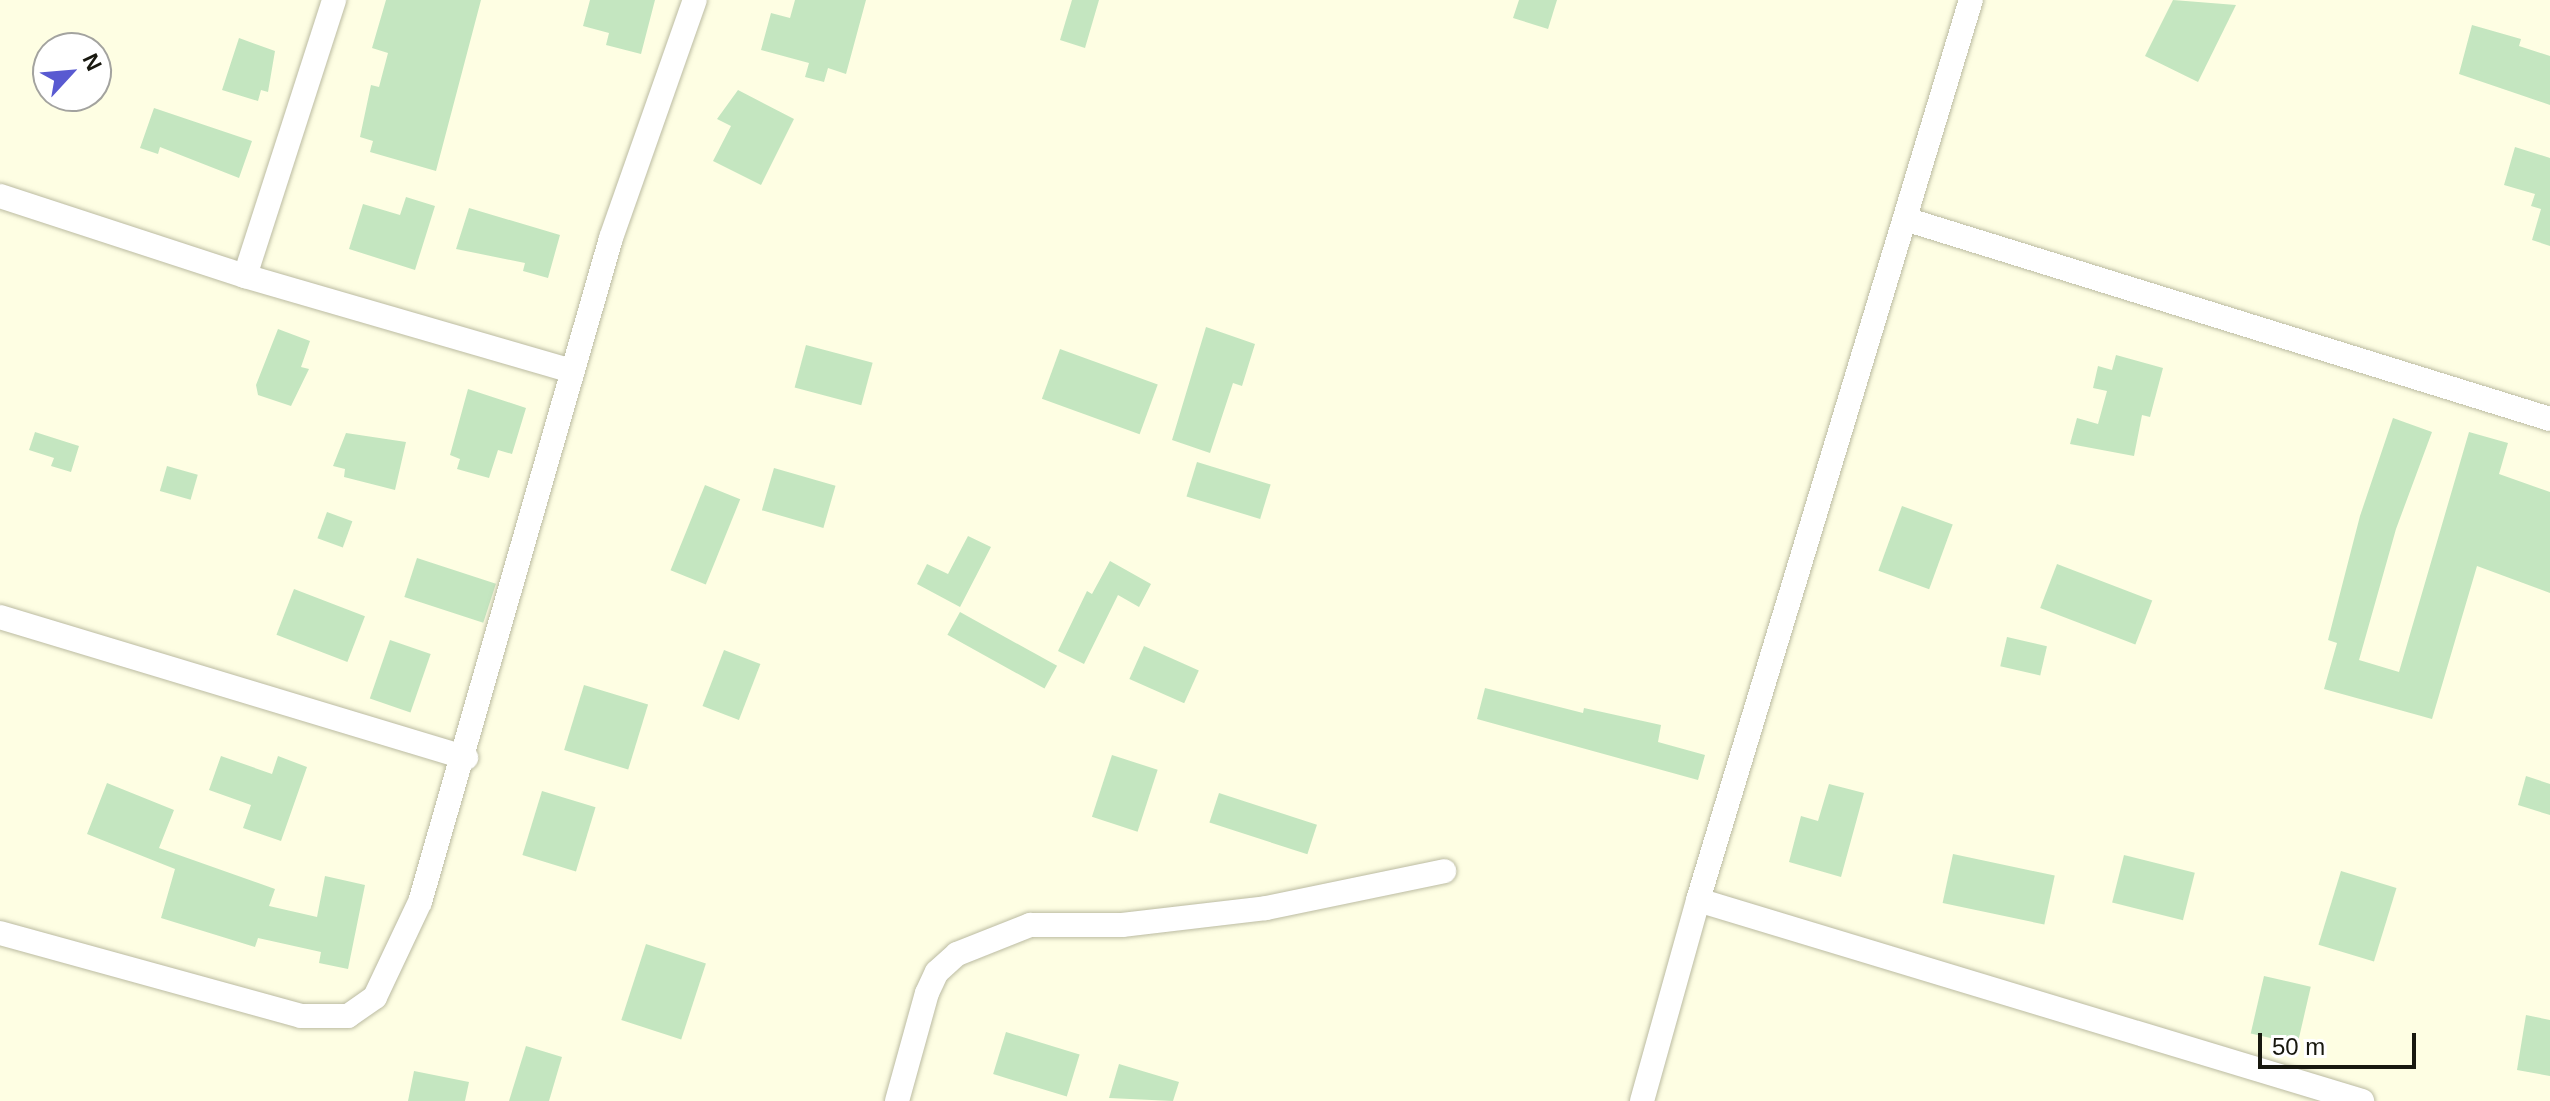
<!DOCTYPE html>
<style>
body{margin:0}
#map{position:relative;width:2550px;height:1101px;overflow:hidden;background:#fefee3;font-family:Arial,sans-serif}
div>[style]{position:absolute}
[style*='--x']{left:calc(var(--x)*1px);top:calc(var(--y)*1px);width:calc(var(--w)*1px);rotate:calc(var(--a)*1deg)}
.building>*{inset:0;background:#c4e6c0;transform-origin:0 0}
.roads{filter:drop-shadow(0 0 2px #bbbba2) drop-shadow(0 0 2px #bbbba2)}
.minor>*{height:24px;margin:-12px;padding:0 12px;transform-origin:12px;border-radius:12px;background:#fff}
span{translate:-50% -50%;white-space:nowrap;text-align:center;line-height:1.15;-webkit-text-stroke:7px #fff;paint-order:stroke}
.north{position:absolute;left:32px;top:32px;width:80px;height:80px;box-sizing:border-box;background:#fff;border:2px solid #a3a39f;border-radius:50%;rotate:64deg;font-size:22px;font-weight:700;line-height:32px;text-align:center;color:#18180f}
.north::after{content:'';display:block;margin:auto;width:28px;height:36px;background:#595ad1;clip-path:polygon(50% 0,100% 100%,50% 72%,0 100%)}
.scale{position:absolute;left:2258px;top:1033px;width:158px;height:36px;box-sizing:border-box;border:4px solid #18180f;border-top:0;padding-left:10px;font-size:24px;line-height:28px;white-space:nowrap;color:#18180f;-webkit-text-stroke:6px #fff;paint-order:stroke}
</style>
<div id="map">
<div class="building">
<i style="clip-path:polygon(386px 0,481px 0,436px 171px,370px 152px,373px 141px,360px 137px,371px 85px,379px 87px,388px 53px,372px 48px)"></i>
<i style="clip-path:polygon(590px 0,655px 0,641px 54px,606px 45px,609px 33px,583px 26px)"></i>
<i style="clip-path:polygon(795px 0,866px 0,846px 74px,828px 68px,824px 82px,805px 77px,809px 63px,761px 50px,771px 13px,790px 18px)"></i>
<i style="clip-path:polygon(1072px 0,1099px 0,1085px 48px,1060px 40px)"></i>
<i style="clip-path:polygon(1519px 0,1557px 0,1548px 29px,1513px 18px)"></i>
<i style="clip-path:polygon(2173px 0,2236px 5px,2198px 82px,2145px 56px)"></i>
<i style="clip-path:polygon(2472px 25px,2521px 39px,2519px 46px,2550px 56px,2550px 105px,2459px 74px)"></i>
<i style="clip-path:polygon(239px 38px,275px 51px,268px 92px,261px 90px,258px 101px,222px 90px)"></i>
<i style="clip-path:polygon(738px 90px,794px 119px,761px 185px,713px 161px,731px 126px,717px 119px)"></i>
<i style="clip-path:polygon(154px 108px,252px 141px,239px 178px,160px 147px,158px 154px,140px 148px)"></i>
<i style="clip-path:polygon(2515px 147px,2550px 158px,2550px 246px,2532px 240px,2541px 209px,2531px 206px,2535px 194px,2504px 185px)"></i>
<i style="clip-path:polygon(406px 197px,435px 206px,415px 270px,349px 249px,363px 204px,400px 215px)"></i>
<i style="clip-path:polygon(469px 208px,560px 235px,548px 278px,523px 271px,525px 263px,456px 249px)"></i>
<i style="clip-path:polygon(1206px 327px,1255px 344px,1242px 386px,1233px 383px,1210px 453px,1172px 440px)"></i>
<i style="clip-path:polygon(278px 329px,310px 341px,301px 367px,309px 369px,291px 406px,258px 395px,256px 385px)"></i>
<i style="left:806px;top:345px;width:69px;height:44px;rotate:15deg"></i>
<i style="left:1060px;top:349px;width:104px;height:53px;rotate:20deg"></i>
<i style="clip-path:polygon(2116px 355px,2163px 368px,2150px 417px,2142px 415px,2134px 456px,2070px 444px,2077px 418px,2098px 424px,2107px 391px,2093px 388px,2098px 366px,2112px 370px)"></i>
<i style="clip-path:polygon(468px 389px,526px 408px,512px 454px,498px 450px,489px 478px,457px 469px,460px 459px,450px 455px)"></i>
<i style="clip-path:polygon(2393px 418px,2432px 432px,2396px 529px,2359px 660px,2399px 672px,2469px 432px,2508px 443px,2499px 474px,2550px 492px,2550px 593px,2477px 566px,2432px 719px,2324px 689px,2337px 643px,2328px 640px,2360px 516px)"></i>
<i style="clip-path:polygon(35px 432px,79px 446px,71px 472px,51px 466px,54px 458px,29px 450px)"></i>
<i style="clip-path:polygon(346px 433px,406px 442px,395px 490px,344px 477px,345px 469px,333px 466px)"></i>
<i style="left:1197px;top:462px;width:77px;height:36px;rotate:17deg"></i>
<i style="left:167px;top:466px;width:32px;height:26px;rotate:16deg"></i>
<i style="left:774px;top:468px;width:64px;height:44px;rotate:16deg"></i>
<i style="left:705px;top:485px;width:38px;height:92px;rotate:22deg"></i>
<i style="left:1902px;top:506px;width:54px;height:69px;rotate:20deg"></i>
<i style="left:327px;top:512px;width:27px;height:28px;rotate:20deg"></i>
<i style="clip-path:polygon(968px 536px,991px 547px,960px 607px,917px 584px,927px 564px,948px 574px)"></i>
<i style="left:417px;top:558px;width:83px;height:41px;rotate:18deg"></i>
<i style="clip-path:polygon(1110px 561px,1151px 584px,1139px 607px,1118px 595px,1084px 664px,1058px 651px,1087px 591px,1092px 594px)"></i>
<i style="left:2057px;top:564px;width:102px;height:47px;rotate:21deg"></i>
<i style="left:294px;top:589px;width:76px;height:49px;rotate:21deg"></i>
<i style="left:960px;top:612px;width:111px;height:26px;rotate:29deg"></i>
<i style="left:2007px;top:637px;width:41px;height:30px;rotate:13deg"></i>
<i style="left:390px;top:640px;width:43px;height:62px;rotate:19deg"></i>
<i style="left:1144px;top:646px;width:60px;height:36px;rotate:24deg"></i>
<i style="left:724px;top:650px;width:39px;height:60px;rotate:21deg"></i>
<i style="left:584px;top:685px;width:67px;height:68px;rotate:17deg"></i>
<i style="clip-path:polygon(1485px 688px,1583px 713px,1584px 708px,1661px 725px,1658px 742px,1705px 755px,1698px 780px,1477px 719px)"></i>
<i style="left:1112px;top:755px;width:48px;height:65px;rotate:18deg"></i>
<i style="clip-path:polygon(221px 756px,272px 774px,278px 756px,307px 767px,281px 841px,243px 828px,251px 805px,209px 790px)"></i>
<i style="clip-path:polygon(2526px 776px,2550px 784px,2550px 815px,2518px 805px)"></i>
<i style="clip-path:polygon(107px 783px,174px 810px,159px 848px,275px 889px,269px 906px,317px 917px,325px 876px,365px 885px,348px 969px,319px 963px,321px 952px,258px 938px,255px 947px,161px 918px,175px 869px,87px 834px)"></i>
<i style="clip-path:polygon(1829px 784px,1864px 793px,1841px 877px,1789px 862px,1801px 816px,1818px 821px)"></i>
<i style="left:542px;top:791px;width:56px;height:67px;rotate:17deg"></i>
<i style="left:1219px;top:793px;width:103px;height:31px;rotate:18deg"></i>
<i style="left:1953px;top:854px;width:104px;height:50px;rotate:12deg"></i>
<i style="left:2124px;top:855px;width:73px;height:49px;rotate:14deg"></i>
<i style="left:2341px;top:871px;width:58px;height:77px;rotate:17deg"></i>
<i style="left:646px;top:944px;width:63px;height:80px;rotate:18deg"></i>
<i style="left:2264px;top:976px;width:48px;height:59px;rotate:13deg"></i>
<i style="clip-path:polygon(2526px 1015px,2550px 1020px,2550px 1076px,2517px 1070px)"></i>
<i style="left:1006px;top:1032px;width:77px;height:44px;rotate:17deg"></i>
<i style="clip-path:polygon(526px 1046px,562px 1057px,549px 1101px,509px 1101px)"></i>
<i style="clip-path:polygon(1119px 1064px,1179px 1082px,1173px 1101px,1109px 1098px)"></i>
<i style="clip-path:polygon(414px 1071px,469px 1082px,465px 1101px,408px 1101px)"></i>
</div>
<div class="roads">
<div class="minor">
<i style="--x:0;--y:196;--w:258;--a:18.1"></i>
<i style="--x:245;--y:276;--w:341;--a:16.2"></i>
<i style="--x:1905;--y:219;--w:675;--a:17.23"></i>
<i style="--x:245;--y:276;--w:290;--a:-72.1"></i>
<i style="--x:0;--y:617;--w:487;--a:16.8"></i>
<i style="--x:1698;--y:900;--w:694;--a:16.84"></i>
<i style="--x:0;--y:933;--w:312;--a:15.4"></i>
<i style="--x:301;--y:1016;--w:47;--a:0"></i>
<i style="--x:348;--y:1016;--w:33;--a:-35"></i>
<i style="--x:375;--y:997;--w:105;--a:-64.7"></i>
<i style="--x:420;--y:902;--w:691;--a:-73.95"></i>
<i style="--x:611;--y:238;--w:252;--a:-70.6"></i>
<i style="--x:897;--y:1101;--w:112;--a:-74.5"></i>
<i style="--x:927;--y:993;--w:23;--a:-65"></i>
<i style="--x:937;--y:972;--w:27;--a:-42"></i>
<i style="--x:957;--y:954;--w:79;--a:-21.7"></i>
<i style="--x:1030;--y:925;--w:92;--a:0"></i>
<i style="--x:1122;--y:925;--w:145;--a:-6.7"></i>
<i style="--x:1266;--y:908;--w:182;--a:-11.7"></i>
<i style="--x:1642;--y:1101;--w:209;--a:-74.4"></i>
<i style="--x:1698;--y:900;--w:940;--a:-73.13"></i>
</div>
</div>
<div class="north">N</div>
<div class="scale">50 m</div>
</div>
